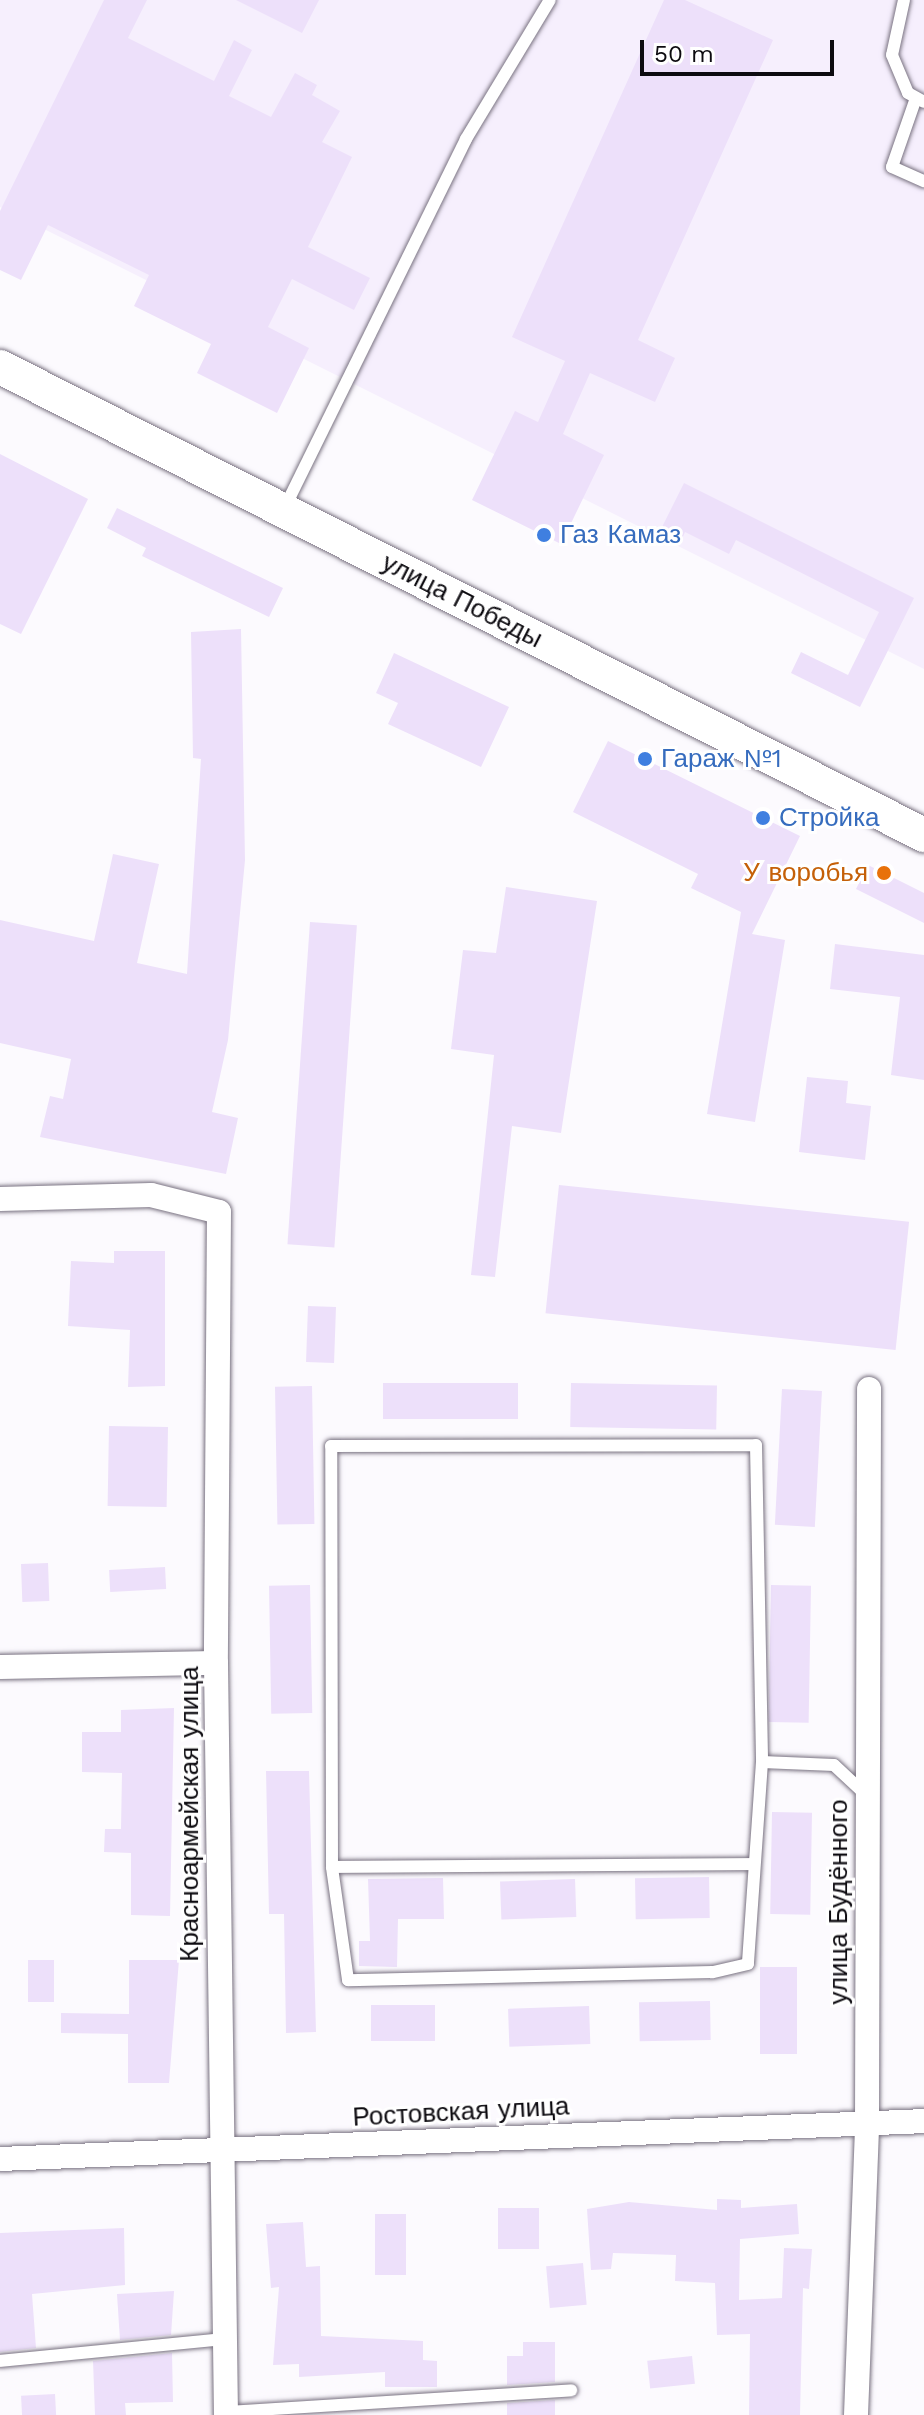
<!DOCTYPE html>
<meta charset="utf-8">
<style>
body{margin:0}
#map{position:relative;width:924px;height:2415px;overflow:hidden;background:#fcfafe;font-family:"Work Sans",sans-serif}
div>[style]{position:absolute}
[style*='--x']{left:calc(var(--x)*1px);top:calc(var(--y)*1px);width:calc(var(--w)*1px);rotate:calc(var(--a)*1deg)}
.built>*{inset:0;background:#f6effd}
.building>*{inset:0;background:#ede0fa;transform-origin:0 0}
.roads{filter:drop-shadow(0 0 2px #797281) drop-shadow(0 0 2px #797281)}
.lane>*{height:12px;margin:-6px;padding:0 6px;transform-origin:6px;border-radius:6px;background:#fff}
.street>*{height:24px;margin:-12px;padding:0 12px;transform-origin:12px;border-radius:12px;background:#fff}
.secondary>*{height:34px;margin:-17px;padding:0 17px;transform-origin:17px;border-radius:17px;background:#fff}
.dots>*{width:22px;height:22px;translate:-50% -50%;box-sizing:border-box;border:4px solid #fff;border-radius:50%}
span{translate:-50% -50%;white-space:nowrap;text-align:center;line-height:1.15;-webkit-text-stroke:6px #fff;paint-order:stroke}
.shop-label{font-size:26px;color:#366cbe}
.left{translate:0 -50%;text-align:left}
.street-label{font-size:26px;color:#0d0b10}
.food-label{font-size:26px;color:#c56008}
.right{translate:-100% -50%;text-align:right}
.scale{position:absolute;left:640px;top:40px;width:194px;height:36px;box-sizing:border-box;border:4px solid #0d0b10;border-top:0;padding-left:10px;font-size:24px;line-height:28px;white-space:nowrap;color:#0d0b10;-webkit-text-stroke:6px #fff;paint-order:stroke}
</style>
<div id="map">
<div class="built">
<i style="clip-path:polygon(0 0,924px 0,924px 669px,0 207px)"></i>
</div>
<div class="building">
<i style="clip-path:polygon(104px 0,147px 0,128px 38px,214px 81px,234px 40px,252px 50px,229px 96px,271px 117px,295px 73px,317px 85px,312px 95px,340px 111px,322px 142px,352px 157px,308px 247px,370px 278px,354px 310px,292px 279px,268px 327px,309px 348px,277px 413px,197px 373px,211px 344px,134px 306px,149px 275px,48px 225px,21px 280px,0 270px,0 211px)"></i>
<i style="clip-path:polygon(236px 0,319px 0,302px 33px)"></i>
<i style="clip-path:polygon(664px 0,685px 0,773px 40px,638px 340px,675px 358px,655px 402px,590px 373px,563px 434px,604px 455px,561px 544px,472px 500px,515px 411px,538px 422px,565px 361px,512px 337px)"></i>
<i style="clip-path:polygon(0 454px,88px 499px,21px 634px,0 624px)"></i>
<i style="clip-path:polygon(684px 483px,914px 598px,860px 707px,791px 673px,801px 652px,848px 675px,879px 612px,736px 540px,729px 554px,685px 532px,682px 539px,661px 529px)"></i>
<i style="clip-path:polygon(117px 508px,283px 588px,269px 617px,142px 556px,146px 548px,107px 528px)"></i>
<i style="clip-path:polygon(241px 629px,245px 860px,228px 1040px,212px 1112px,238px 1118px,226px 1174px,40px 1137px,50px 1096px,63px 1099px,71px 1059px,0 1043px,0 920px,94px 941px,113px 854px,159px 864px,137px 963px,187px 974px,201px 759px,193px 758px,191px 632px)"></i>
<i style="clip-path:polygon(394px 653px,509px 707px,481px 767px,388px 724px,398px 703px,376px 693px)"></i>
<i style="clip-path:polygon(608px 741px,800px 836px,752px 934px,785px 940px,755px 1122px,707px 1114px,741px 912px,691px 888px,698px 874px,573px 812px)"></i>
<i style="clip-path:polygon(868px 865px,924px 893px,924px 923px,856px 889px)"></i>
<i style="clip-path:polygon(506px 887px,597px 901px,561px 1133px,512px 1126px,495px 1277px,471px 1275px,494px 1055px,451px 1049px,463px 950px,496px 953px)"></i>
<i style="left:310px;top:922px;width:47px;height:323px;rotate:4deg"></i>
<i style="clip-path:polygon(835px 944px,924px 955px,924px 1080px,891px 1075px,900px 997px,830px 989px)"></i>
<i style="clip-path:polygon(807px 1077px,848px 1081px,846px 1103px,871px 1106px,865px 1160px,799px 1152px)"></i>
<i style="left:559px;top:1185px;width:352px;height:129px;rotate:6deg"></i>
<i style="clip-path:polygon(114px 1251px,165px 1251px,165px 1386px,128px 1387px,130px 1330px,68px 1326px,71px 1261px,114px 1263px)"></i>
<i style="left:308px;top:1306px;width:28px;height:56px;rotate:2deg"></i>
<i style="left:383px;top:1383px;width:135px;height:36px"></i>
<i style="left:571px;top:1383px;width:146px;height:44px;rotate:1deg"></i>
<i style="left:312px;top:1386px;width:138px;height:37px;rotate:89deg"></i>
<i style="left:782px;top:1389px;width:40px;height:136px;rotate:3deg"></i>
<i style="left:168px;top:1427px;width:80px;height:59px;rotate:91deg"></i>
<i style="left:48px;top:1563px;width:38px;height:27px;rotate:88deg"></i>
<i style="left:165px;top:1567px;width:22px;height:56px;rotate:87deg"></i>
<i style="left:310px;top:1585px;width:128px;height:41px;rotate:89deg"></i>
<i style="left:771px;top:1585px;width:40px;height:137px;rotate:1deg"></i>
<i style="clip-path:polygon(174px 1708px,170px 1916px,131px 1915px,131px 1853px,104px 1852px,105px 1829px,121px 1829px,122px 1773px,82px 1772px,82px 1732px,121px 1732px,121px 1710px)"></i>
<i style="clip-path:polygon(266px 1771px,309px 1771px,316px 2032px,286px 2033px,284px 1914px,269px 1914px)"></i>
<i style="left:772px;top:1812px;width:40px;height:102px;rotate:1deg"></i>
<i style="left:709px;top:1877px;width:41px;height:74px;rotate:89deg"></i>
<i style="clip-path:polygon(443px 1878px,444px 1919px,398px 1919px,397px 1967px,359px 1966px,359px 1941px,370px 1941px,368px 1879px)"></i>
<i style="left:575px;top:1879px;width:38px;height:75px;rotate:88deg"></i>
<i style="left:28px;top:1960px;width:26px;height:42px"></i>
<i style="clip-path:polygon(129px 1960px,179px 1960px,169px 2083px,128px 2083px,128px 2034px,61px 2033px,61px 2013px,129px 2014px)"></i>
<i style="left:760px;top:1967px;width:37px;height:87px"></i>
<i style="left:710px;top:2001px;width:39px;height:71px;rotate:89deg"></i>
<i style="left:435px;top:2005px;width:36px;height:64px;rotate:90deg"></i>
<i style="left:589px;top:2006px;width:38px;height:81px;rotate:88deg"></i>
<i style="clip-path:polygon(717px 2199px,741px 2200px,741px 2208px,797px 2204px,799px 2234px,740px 2239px,739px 2300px,782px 2298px,784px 2248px,812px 2249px,809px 2289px,803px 2288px,800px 2415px,749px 2415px,750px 2334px,717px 2335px,715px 2283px,675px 2281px,676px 2255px,613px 2253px,611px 2269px,591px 2270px,587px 2209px,629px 2202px,717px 2210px)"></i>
<i style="left:498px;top:2208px;width:41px;height:41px"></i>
<i style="left:375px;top:2214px;width:31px;height:61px"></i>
<i style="clip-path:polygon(303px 2222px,306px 2267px,320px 2266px,321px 2336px,423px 2341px,423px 2360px,437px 2361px,437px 2387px,385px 2387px,385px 2372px,299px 2377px,299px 2364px,273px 2365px,279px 2287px,271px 2288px,266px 2224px)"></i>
<i style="clip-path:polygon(124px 2228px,125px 2285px,32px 2294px,36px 2348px,0 2352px,0 2233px)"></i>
<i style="left:583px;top:2263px;width:42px;height:37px;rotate:85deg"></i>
<i style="clip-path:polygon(174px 2291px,171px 2335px,120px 2340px,117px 2294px)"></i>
<i style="clip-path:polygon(523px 2342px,555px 2342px,555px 2382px,507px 2385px,507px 2356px,523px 2356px)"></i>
<i style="clip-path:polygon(172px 2353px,173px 2402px,125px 2403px,126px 2415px,95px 2415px,93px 2361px)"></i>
<i style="left:692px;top:2356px;width:28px;height:45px;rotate:84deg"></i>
<i style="left:55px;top:2394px;width:21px;height:34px;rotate:87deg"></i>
<i style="clip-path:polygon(555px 2400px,555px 2415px,507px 2415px,507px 2403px)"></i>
</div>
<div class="roads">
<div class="lane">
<i style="--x:904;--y:0;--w:56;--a:102.3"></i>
<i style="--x:892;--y:55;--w:41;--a:67.2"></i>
<i style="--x:908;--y:93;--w:18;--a:29"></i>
<i style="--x:916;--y:98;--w:73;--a:109.2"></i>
<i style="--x:892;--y:167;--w:35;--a:24"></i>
<i style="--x:285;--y:507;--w:410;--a:-63.8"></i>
<i style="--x:466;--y:139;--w:162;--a:-58.9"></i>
<i style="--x:756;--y:1445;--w:317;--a:88.9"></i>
<i style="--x:762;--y:1762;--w:202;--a:94"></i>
<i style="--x:748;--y:1964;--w:37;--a:167"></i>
<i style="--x:712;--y:1972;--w:364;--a:178.7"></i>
<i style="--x:348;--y:1980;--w:114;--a:-98.1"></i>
<i style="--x:332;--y:1867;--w:421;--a:-90.1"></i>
<i style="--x:331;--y:1446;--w:425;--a:-0.1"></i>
<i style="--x:762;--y:1762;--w:72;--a:2.4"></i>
<i style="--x:834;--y:1765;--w:42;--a:43.1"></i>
<i style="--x:332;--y:1867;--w:422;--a:-0.4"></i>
<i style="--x:0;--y:2361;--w:227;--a:-5.6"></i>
<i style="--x:226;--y:2412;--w:346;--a:-3.6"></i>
</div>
<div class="street">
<i style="--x:0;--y:1199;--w:151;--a:-1.5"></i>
<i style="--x:151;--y:1195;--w:70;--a:14"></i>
<i style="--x:219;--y:1212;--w:451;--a:90.4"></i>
<i style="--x:216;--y:1663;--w:752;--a:89.24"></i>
<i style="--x:0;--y:1667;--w:216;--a:-1.1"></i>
<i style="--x:0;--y:2159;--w:925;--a:-2.35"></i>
<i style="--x:856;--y:2415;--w:293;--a:-87.8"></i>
<i style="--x:867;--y:2122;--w:733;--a:-89.84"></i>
</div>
<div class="secondary">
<i style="--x:0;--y:367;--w:1036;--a:26.86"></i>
</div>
</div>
<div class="dots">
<i style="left:544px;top:535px;background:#3f7fe0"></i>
<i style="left:645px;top:759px;background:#3f7fe0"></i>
<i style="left:763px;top:818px;background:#3f7fe0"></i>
<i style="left:884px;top:873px;background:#e8710a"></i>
</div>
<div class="shop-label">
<span class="left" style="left:560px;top:535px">Газ Камаз</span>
<span class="left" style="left:661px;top:759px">Гараж №1</span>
<span class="left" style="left:779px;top:818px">Стройка</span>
</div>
<div class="street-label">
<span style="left:462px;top:601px;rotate:27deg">улица Победы</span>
<span style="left:190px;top:1814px;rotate:-90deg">Красноармейская улица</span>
<span style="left:839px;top:1902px;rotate:-90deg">улица Будённого</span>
<span style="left:461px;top:2112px;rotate:-3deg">Ростовская улица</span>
</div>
<div class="food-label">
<span class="right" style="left:868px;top:873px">У воробья</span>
</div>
<div class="scale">50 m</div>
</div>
